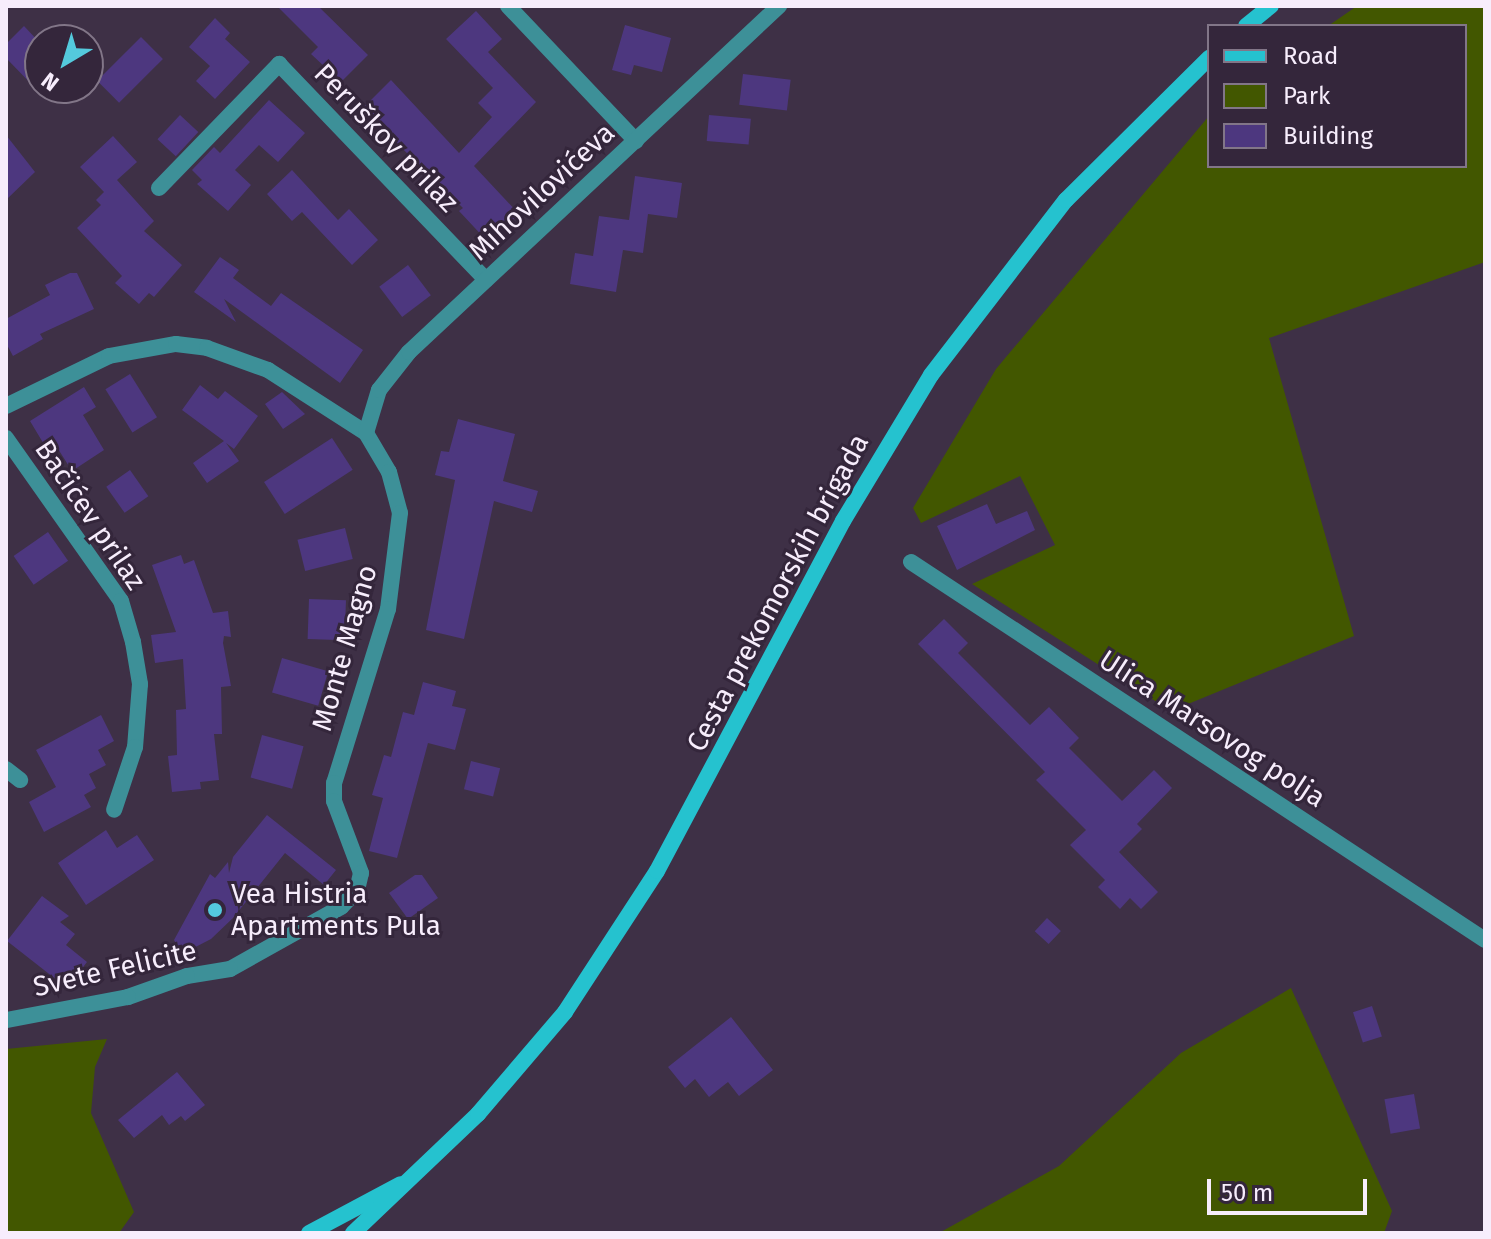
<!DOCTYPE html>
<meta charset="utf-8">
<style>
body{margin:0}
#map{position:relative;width:1491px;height:1239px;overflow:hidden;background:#3e3046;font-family:"Fira Sans",sans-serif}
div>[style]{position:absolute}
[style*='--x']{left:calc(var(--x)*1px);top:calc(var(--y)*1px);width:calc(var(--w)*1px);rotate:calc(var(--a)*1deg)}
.green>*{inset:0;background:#425700}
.building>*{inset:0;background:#4d377f;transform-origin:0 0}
.street>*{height:16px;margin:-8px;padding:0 8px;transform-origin:8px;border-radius:8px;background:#3d9098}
.secondary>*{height:16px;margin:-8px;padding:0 8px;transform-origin:8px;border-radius:8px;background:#25c2cf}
.dots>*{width:22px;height:22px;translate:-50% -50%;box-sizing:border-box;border:4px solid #34263b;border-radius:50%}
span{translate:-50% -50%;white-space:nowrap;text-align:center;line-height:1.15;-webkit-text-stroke:6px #34263b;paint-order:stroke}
.street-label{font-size:28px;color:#f7edfc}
.poi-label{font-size:28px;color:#f7edfc}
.left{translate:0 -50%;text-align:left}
.frame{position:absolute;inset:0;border:8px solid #f7edfc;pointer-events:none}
.legend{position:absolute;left:1207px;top:24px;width:260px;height:144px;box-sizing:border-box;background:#34263b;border:2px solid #827688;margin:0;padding:10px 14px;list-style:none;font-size:24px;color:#f7edfc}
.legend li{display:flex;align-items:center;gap:16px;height:40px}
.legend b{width:40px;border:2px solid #827688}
.north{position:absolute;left:24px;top:24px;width:80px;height:80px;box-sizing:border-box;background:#34263b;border:2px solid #827688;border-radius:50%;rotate:218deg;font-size:22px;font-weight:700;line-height:32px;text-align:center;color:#f7edfc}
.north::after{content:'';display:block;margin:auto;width:28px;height:36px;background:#54cadd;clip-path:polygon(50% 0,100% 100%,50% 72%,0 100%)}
.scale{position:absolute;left:1207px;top:1179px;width:160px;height:36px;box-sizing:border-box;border:4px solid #f7edfc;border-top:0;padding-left:10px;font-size:24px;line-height:28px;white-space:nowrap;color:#f7edfc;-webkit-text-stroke:6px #34263b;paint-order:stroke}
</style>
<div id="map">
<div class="green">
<i style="clip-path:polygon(1357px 6px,1485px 6px,1485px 262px,1269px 338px,1354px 636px,1171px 711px,972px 584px,1055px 545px,1020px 476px,921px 523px,913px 508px,996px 369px,1209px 116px,1209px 166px,1465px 166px,1465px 26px,1328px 26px)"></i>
<i style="clip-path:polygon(1291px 988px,1392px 1211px,1384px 1233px,939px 1233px,1059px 1166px,1181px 1053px)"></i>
<i style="clip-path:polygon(107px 1039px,95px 1067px,91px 1113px,134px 1212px,119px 1233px,6px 1233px,6px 1049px)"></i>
</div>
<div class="building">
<i style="clip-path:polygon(277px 6px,318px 6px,368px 55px,341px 82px,311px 54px,318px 47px)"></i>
<i style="clip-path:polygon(476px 11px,502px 39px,488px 52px,536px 102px,474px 166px,519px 214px,488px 242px,459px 211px,463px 208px,362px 109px,391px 80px,459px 153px,492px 117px,478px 103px,493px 88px,446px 39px)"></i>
<i style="clip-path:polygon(215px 18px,230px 33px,225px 39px,250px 62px,215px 99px,196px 81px,210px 66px,189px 47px)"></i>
<i style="clip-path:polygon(625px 25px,671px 38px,662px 72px,634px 65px,631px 75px,612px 70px)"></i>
<i style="clip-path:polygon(24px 26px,40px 43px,40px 93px,6px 58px,6px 44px)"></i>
<i style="left:141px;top:37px;width:31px;height:62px;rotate:45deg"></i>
<i style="left:743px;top:74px;width:48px;height:31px;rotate:7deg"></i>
<i style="clip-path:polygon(269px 100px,305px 133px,278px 162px,259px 145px,235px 170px,251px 185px,228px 211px,197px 184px,202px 180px,192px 170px,214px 147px,220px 153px)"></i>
<i style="left:180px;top:115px;width:25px;height:33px;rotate:43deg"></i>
<i style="left:709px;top:115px;width:42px;height:26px;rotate:5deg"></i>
<i style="clip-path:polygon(6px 135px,35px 172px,6px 200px)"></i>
<i style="clip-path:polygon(113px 136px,137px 162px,117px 180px,154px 221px,144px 231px,182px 265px,154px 297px,149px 293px,139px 304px,115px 283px,122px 276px,77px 228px,101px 205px,96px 200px,104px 192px,80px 167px)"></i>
<i style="clip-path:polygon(292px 170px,338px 220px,349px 209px,378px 240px,352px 265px,302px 212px,292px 221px,267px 194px)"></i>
<i style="clip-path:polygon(635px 176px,682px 183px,677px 218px,648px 214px,643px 253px,623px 250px,616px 292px,570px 284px,575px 253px,593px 256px,599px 216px,629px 220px)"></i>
<i style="clip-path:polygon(220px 257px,239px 270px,233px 278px,271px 306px,281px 293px,363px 350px,340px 383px,224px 299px,236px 322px,194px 292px)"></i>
<i style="left:408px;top:265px;width:38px;height:36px;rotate:53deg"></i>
<i style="clip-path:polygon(70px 273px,77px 273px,94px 309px,40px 334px,43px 339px,13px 356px,6px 343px,6px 319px,50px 295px,45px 285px)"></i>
<i style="left:130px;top:374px;width:51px;height:29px;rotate:58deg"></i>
<i style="clip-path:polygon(200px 385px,218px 399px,225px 391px,258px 416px,234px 449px,226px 443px,239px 461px,207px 483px,193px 463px,224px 441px,182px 410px)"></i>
<i style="clip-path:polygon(84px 387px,96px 407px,83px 415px,104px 450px,72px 471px,53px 441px,45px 446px,30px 421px)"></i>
<i style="clip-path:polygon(282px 392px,305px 414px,283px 429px,265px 404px)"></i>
<i style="clip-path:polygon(458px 419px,515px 434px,503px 481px,538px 491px,532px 512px,494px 501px,464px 639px,426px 630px,455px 480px,435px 475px,441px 451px,449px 452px)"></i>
<i style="left:332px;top:438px;width:38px;height:81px;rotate:57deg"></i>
<i style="left:130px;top:470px;width:32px;height:29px;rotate:55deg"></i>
<i style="clip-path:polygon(987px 504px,996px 524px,1027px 511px,1035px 530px,957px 570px,937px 526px)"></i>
<i style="left:345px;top:528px;width:32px;height:49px;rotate:76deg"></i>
<i style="left:48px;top:532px;width:35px;height:42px;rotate:55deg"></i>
<i style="clip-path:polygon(181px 555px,184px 564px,194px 560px,213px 613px,228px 611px,231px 637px,224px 636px,223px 643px,231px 686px,221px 687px,222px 734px,214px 734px,219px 780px,200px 782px,201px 789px,172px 792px,168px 756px,177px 755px,176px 710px,186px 709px,183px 659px,155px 663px,151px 635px,176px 632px,152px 565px)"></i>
<i style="left:309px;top:599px;width:37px;height:40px;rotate:2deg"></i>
<i style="clip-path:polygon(944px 619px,968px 643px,958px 653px,1030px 725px,1049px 707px,1079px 738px,1069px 748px,1122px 801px,1154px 770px,1172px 788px,1137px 824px,1142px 829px,1119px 852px,1158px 892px,1141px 909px,1130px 898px,1120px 909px,1098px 887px,1105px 880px,1070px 845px,1086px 830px,1036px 780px,1045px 772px,918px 644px)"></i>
<i style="left:282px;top:658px;width:48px;height:36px;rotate:16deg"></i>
<i style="clip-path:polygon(423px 682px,456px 691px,452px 706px,466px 709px,455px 750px,428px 743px,397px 858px,369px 851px,383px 798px,372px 795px,384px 755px,391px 757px,403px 712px,414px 715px)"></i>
<i style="clip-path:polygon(101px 715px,114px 741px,98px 750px,106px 765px,89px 774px,96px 788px,84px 795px,91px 807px,44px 832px,29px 802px,56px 787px,36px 750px)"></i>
<i style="left:262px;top:735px;width:43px;height:44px;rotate:15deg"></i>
<i style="left:471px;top:761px;width:30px;height:29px;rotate:14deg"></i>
<i style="clip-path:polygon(267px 815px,336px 870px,324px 885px,285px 853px,233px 918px,211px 939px,182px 954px,174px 940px,210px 874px,215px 878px,228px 862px,229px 873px,233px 857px)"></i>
<i style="clip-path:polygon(106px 830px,117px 848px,137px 835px,154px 860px,86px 905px,58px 863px)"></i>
<i style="clip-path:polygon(415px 875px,422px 875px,438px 898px,408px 919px,389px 893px)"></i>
<i style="clip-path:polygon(42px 896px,69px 916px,60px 922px,75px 934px,66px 945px,87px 962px,67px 988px,7px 941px)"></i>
<i style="left:1047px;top:918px;width:19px;height:18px;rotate:43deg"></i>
<i style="left:1372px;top:1006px;width:32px;height:20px;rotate:72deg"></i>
<i style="clip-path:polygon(731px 1017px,773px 1070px,739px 1096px,728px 1082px,709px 1097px,695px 1079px,685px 1088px,668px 1067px)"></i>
<i style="clip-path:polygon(177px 1072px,205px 1105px,185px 1121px,181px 1116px,169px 1125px,162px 1115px,134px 1138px,118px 1120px)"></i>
<i style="left:1414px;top:1094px;width:35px;height:30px;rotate:80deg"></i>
</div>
<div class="street">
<i style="--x:508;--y:6;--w:186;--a:46.5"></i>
<i style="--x:159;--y:188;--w:173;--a:-45.9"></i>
<i style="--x:279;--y:64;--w:299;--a:46.2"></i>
<i style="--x:6;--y:406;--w:114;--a:-25.9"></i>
<i style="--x:109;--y:356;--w:68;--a:-10.2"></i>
<i style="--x:176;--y:344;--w:31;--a:7"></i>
<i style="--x:207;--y:348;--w:65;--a:19.8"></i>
<i style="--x:268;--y:370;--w:117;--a:32.7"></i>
<i style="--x:366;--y:433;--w:45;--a:59.5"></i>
<i style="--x:389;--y:472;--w:42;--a:75"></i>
<i style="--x:400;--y:513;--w:97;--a:97.1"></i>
<i style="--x:388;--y:609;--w:182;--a:107.2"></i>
<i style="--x:334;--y:783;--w:18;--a:90"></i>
<i style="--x:334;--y:801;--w:77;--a:69.4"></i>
<i style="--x:361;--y:873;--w:17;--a:103"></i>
<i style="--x:357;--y:890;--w:23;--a:133"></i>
<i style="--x:341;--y:907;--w:127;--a:150.8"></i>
<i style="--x:230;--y:969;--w:44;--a:170.8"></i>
<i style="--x:187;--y:976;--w:63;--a:160.4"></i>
<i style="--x:128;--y:997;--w:124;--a:169.3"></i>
<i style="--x:366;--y:433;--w:45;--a:-73.2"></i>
<i style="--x:379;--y:390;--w:48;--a:-51.7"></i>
<i style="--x:409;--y:352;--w:507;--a:-43.08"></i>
<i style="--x:6;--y:438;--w:199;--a:54.8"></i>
<i style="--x:121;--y:601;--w:43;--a:73.7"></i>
<i style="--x:133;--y:642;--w:43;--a:80.5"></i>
<i style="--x:140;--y:684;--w:63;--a:94.5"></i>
<i style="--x:135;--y:747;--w:66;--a:108.4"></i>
<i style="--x:911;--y:562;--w:687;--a:33.37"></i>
<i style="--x:6;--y:769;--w:18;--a:38"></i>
</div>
<div class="secondary">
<i style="--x:1246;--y:26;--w:32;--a:-39"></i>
<i style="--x:309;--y:1233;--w:104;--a:-28"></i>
<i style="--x:353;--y:1233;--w:173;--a:-43.6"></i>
<i style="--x:478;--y:1114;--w:134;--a:-49.5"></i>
<i style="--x:565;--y:1012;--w:168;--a:-56.9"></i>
<i style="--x:657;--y:871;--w:396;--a:-62"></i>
<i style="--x:843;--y:521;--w:170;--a:-58.9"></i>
<i style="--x:931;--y:375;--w:221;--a:-52.4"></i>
<i style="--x:1066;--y:200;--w:202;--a:-44.8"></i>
</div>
<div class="dots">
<i style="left:215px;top:910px;background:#54cadd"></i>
</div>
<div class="street-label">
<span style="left:386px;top:138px;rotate:46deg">Peruškov prilaz</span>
<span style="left:542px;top:192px;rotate:-43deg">Mihovilovićeva</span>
<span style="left:90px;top:515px;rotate:56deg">Bačićev prilaz</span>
<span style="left:778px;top:593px;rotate:-62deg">Cesta prekomorskih brigada</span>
<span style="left:345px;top:648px;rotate:-74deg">Monte Magno</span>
<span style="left:1212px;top:729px;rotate:33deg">Ulica Marsovog polja</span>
<span style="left:115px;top:969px;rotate:-13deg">Svete Felicite</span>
</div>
<div class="poi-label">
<span class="left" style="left:231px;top:910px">Vea Histria<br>Apartments Pula</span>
</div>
<div class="frame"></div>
<ul class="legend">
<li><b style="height:10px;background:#25c2cf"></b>Road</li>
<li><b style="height:22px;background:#425700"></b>Park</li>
<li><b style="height:22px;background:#4d377f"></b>Building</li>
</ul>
<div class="north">N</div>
<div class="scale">50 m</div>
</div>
